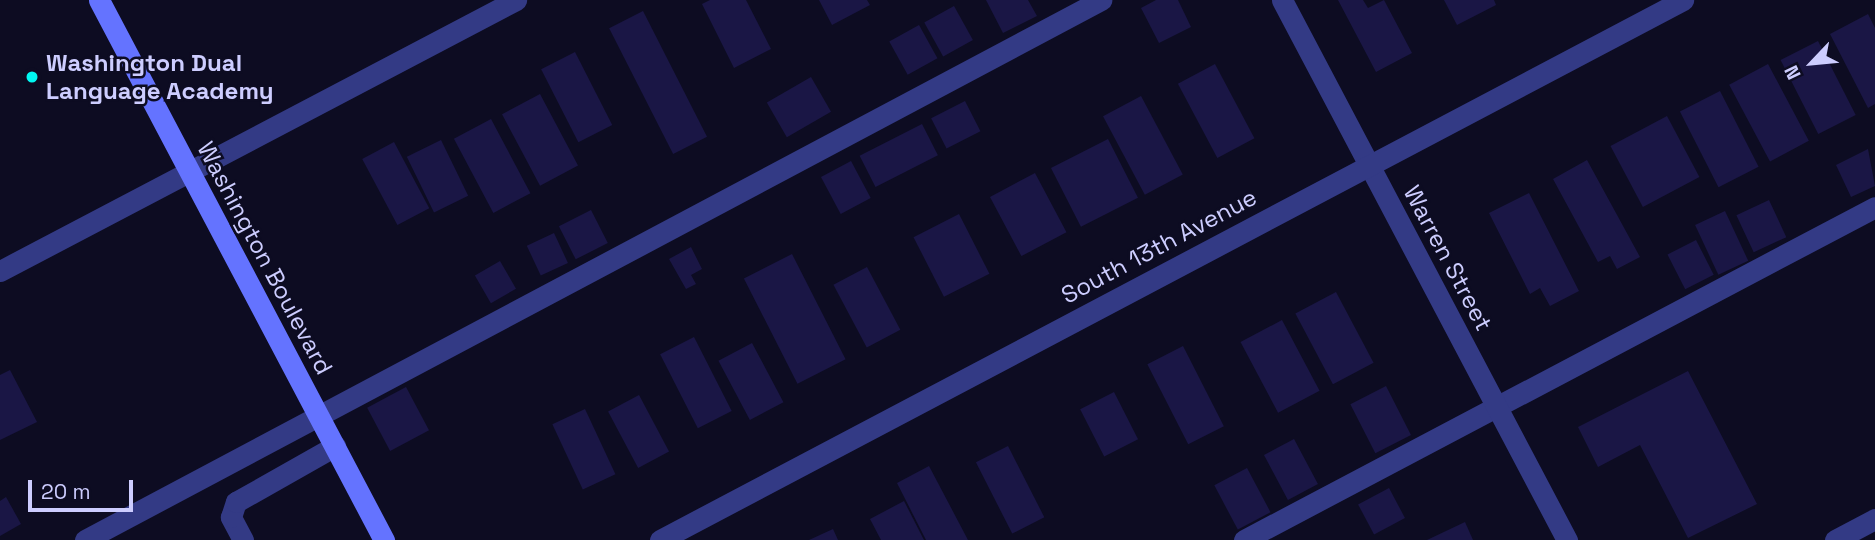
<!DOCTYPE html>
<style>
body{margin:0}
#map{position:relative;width:1875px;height:540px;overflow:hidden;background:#0d0c22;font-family:"Space Grotesk",sans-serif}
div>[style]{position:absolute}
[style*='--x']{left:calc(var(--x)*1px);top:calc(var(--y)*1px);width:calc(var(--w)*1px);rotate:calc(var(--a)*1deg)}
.building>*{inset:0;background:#1a1645;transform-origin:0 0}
.lane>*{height:21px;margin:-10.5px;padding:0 10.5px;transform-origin:10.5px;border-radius:10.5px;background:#333a85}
.street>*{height:21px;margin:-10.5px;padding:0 10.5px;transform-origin:10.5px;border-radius:10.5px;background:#333a85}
.secondary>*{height:21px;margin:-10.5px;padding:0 10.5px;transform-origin:10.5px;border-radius:10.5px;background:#6473ff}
.dots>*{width:19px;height:19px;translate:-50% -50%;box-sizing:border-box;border:4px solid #0d0c22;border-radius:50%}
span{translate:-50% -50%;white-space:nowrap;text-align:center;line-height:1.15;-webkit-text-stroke:5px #0d0c22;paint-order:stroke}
.poi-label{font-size:24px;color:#cdcdff;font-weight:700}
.left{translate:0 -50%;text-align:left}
.street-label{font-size:24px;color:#cdcdff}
.north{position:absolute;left:1777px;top:28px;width:70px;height:70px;-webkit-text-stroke:5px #0d0c22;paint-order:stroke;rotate:244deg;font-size:19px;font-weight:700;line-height:28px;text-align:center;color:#cdcdff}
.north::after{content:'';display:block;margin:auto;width:24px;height:32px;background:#cdcdff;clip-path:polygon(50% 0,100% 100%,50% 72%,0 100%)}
.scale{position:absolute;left:28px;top:480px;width:105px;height:32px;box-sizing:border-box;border:4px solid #cdcdff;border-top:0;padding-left:9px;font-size:21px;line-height:24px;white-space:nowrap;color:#cdcdff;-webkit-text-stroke:5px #0d0c22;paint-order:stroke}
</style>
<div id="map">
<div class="building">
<i style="clip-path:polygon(710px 0,746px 0,771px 49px,734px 68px,702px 4px)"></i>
<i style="clip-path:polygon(819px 0,867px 0,870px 5px,832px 25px)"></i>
<i style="clip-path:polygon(986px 0,1028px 0,1037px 16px,1003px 33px)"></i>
<i style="clip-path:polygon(1156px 0,1178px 0,1191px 27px,1159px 43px,1141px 8px)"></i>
<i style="clip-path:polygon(1338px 0,1363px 0,1368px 8px,1384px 0,1412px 53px,1376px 72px)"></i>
<i style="clip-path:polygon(1444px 0,1494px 0,1496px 5px,1457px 25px)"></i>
<i style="left:954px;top:6px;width:39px;height:34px;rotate:61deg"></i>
<i style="left:643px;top:11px;width:141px;height:38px;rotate:63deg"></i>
<i style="clip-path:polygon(1868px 14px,1875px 28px,1875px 104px,1868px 108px,1830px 34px)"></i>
<i style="left:919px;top:25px;width:38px;height:34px;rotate:61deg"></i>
<i style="left:1818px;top:41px;width:83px;height:42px;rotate:63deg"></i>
<i style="left:575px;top:52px;width:82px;height:38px;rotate:63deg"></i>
<i style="left:1215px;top:64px;width:84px;height:42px;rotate:62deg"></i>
<i style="left:1768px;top:64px;width:87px;height:44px;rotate:62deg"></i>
<i style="left:811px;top:77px;width:40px;height:51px;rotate:60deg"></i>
<i style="left:1720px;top:91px;width:85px;height:45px;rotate:63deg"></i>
<i style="left:540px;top:94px;width:81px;height:43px;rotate:62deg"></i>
<i style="left:1141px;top:96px;width:89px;height:43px;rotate:62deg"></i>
<i style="left:965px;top:101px;width:34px;height:38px;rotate:63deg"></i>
<i style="left:1667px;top:116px;width:69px;height:64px;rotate:62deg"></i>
<i style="left:491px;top:119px;width:84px;height:42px;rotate:62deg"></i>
<i style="left:922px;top:124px;width:35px;height:70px;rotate:63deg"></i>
<i style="left:1108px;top:139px;width:66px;height:64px;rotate:63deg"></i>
<i style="left:441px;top:140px;width:62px;height:38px;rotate:64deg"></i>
<i style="left:394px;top:142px;width:75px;height:36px;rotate:62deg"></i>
<i style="clip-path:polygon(1868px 149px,1875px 186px,1851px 197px,1836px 165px)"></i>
<i style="clip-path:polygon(1587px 160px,1640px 257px,1617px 269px,1610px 256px,1598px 262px,1553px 179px)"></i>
<i style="left:851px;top:161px;width:42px;height:34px;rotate:62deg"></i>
<i style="left:1035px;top:173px;width:67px;height:51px;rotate:62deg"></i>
<i style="clip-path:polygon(1529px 193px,1579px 291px,1550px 306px,1540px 288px,1530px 294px,1489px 213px)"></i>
<i style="left:1769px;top:200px;width:41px;height:36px;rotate:65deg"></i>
<i style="left:591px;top:210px;width:37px;height:36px;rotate:63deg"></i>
<i style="left:1725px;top:211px;width:55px;height:33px;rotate:65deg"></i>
<i style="left:959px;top:214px;width:67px;height:51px;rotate:63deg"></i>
<i style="left:554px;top:233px;width:33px;height:30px;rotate:65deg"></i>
<i style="left:1696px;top:240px;width:39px;height:32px;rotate:63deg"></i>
<i style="clip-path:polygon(691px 247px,702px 269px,691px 275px,696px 284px,686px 289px,669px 259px)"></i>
<i style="left:792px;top:254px;width:118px;height:54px;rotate:63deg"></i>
<i style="left:500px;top:261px;width:32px;height:29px;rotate:60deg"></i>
<i style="left:867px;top:267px;width:71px;height:38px;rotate:62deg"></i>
<i style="left:1336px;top:292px;width:80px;height:46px;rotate:62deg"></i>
<i style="left:1282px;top:320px;width:80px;height:47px;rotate:62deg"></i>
<i style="left:694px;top:337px;width:83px;height:38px;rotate:63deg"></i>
<i style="left:752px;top:343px;width:67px;height:38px;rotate:62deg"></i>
<i style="left:1183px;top:346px;width:90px;height:40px;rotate:63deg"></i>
<i style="clip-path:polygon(10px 370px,37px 422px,0 440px,0 375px)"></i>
<i style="clip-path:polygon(1688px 371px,1757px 504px,1688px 538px,1640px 445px,1598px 467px,1578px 427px)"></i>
<i style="left:1386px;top:386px;width:55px;height:40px;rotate:63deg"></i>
<i style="left:406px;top:387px;width:49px;height:44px;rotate:62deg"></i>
<i style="left:1114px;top:392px;width:53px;height:38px;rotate:63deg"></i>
<i style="left:639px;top:395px;width:64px;height:35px;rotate:62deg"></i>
<i style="left:585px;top:409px;width:72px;height:36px;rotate:65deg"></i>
<i style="left:1294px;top:439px;width:51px;height:34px;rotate:62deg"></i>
<i style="left:1008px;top:446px;width:80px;height:36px;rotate:63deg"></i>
<i style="clip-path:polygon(929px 466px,968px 540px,926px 540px,897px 483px)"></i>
<i style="left:1247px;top:468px;width:50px;height:37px;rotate:62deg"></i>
<i style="left:1389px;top:488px;width:34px;height:35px;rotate:62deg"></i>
<i style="clip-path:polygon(6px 497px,21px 524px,0 536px,0 501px)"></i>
<i style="clip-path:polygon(904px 501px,924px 540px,881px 540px,870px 519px)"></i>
<i style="clip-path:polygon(1465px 522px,1473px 540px,1427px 540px)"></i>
<i style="clip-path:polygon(833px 529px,838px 540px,809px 540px)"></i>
</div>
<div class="lane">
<i style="--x:85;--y:540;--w:1151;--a:-27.99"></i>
<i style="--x:243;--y:540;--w:26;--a:-118"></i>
<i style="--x:231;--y:517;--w:16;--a:-72"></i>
<i style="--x:236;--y:502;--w:114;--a:-29.5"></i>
<i style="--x:1244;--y:540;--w:713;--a:-27.82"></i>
</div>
<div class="street">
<i style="--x:1282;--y:0;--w:611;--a:62.18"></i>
<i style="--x:0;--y:271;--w:583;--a:-27.71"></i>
<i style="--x:660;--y:540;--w:1157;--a:-27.83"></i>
<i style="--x:1835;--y:540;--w:45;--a:-27.7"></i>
</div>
<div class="secondary">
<i style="--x:99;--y:0;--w:611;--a:62.18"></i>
</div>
<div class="dots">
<i style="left:32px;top:77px;background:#00f8f2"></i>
</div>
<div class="poi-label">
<span class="left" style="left:46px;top:77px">Washington Dual<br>Language Academy</span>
</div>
<div class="street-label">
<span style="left:1159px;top:246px;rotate:-28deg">South 13th Avenue</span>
<span style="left:265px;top:258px;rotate:62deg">Washington Boulevard</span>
<span style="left:1448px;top:258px;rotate:62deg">Warren Street</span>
</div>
<div class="north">N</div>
<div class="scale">20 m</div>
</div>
